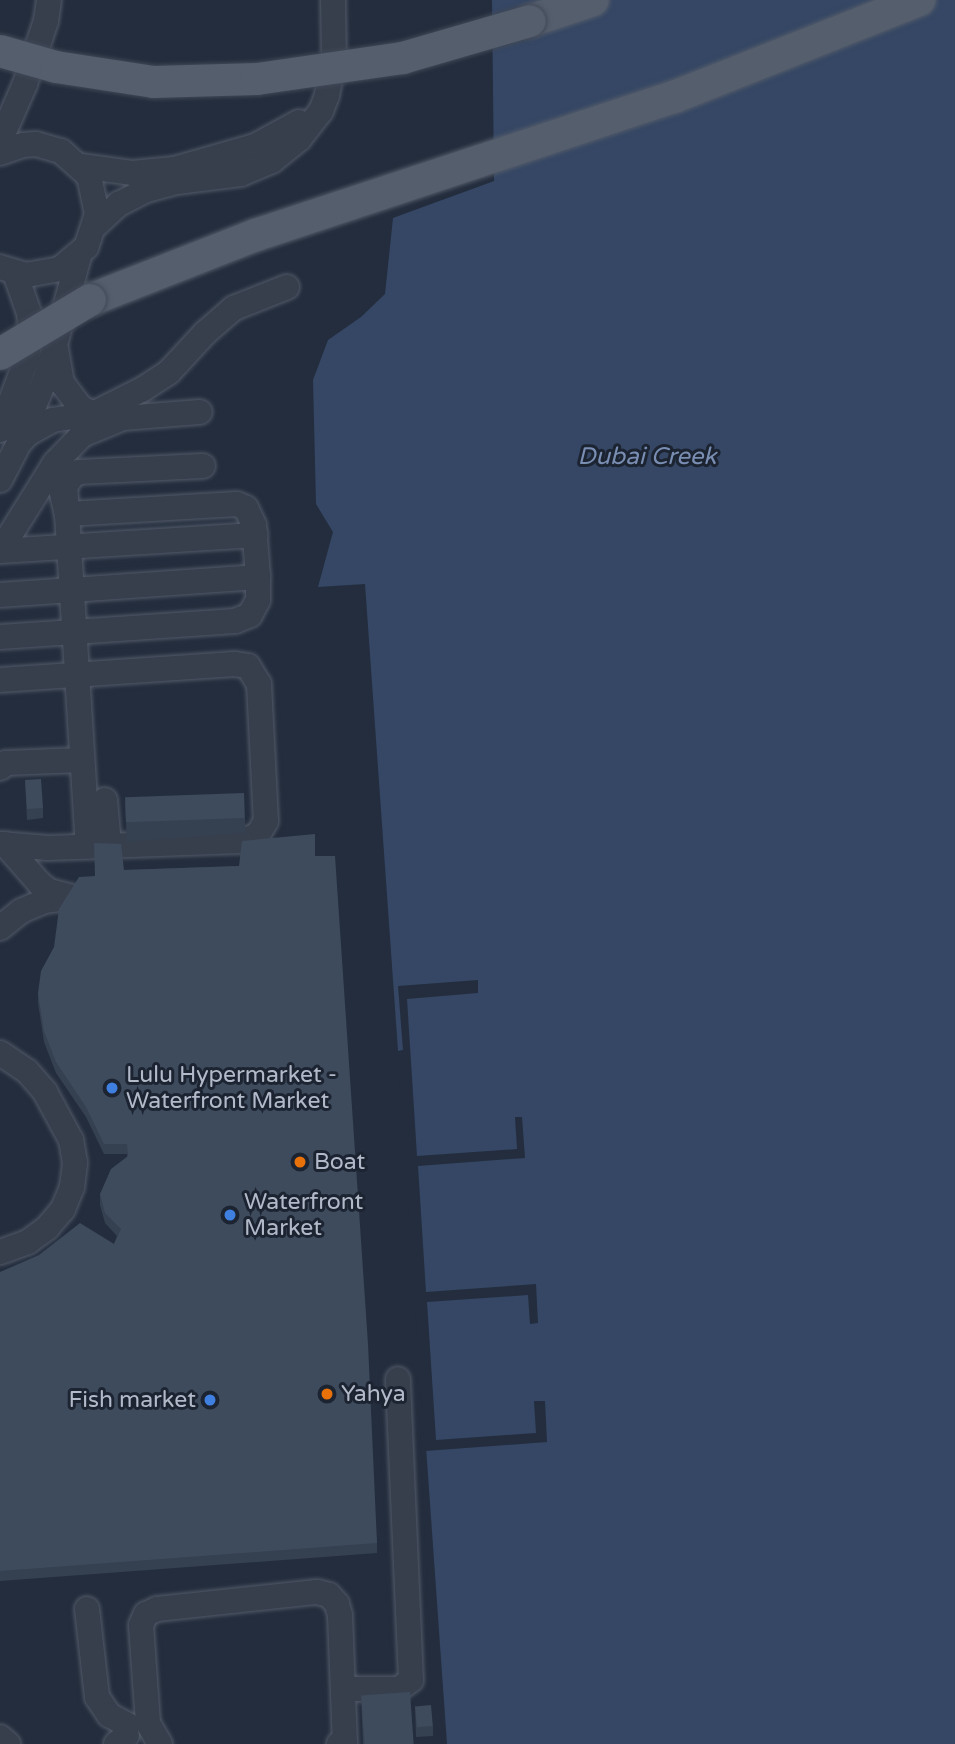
<!DOCTYPE html>
<style>
body{margin:0}
#map{position:relative;width:955px;height:1744px;overflow:hidden;background:#232d3d;font-family:"Varela Round",sans-serif}
div>[style]{position:absolute}
[style*='--x']{left:calc(var(--x)*1px);top:calc(var(--y)*1px);width:calc(var(--w)*1px);rotate:calc(var(--a)*1deg)}
.water>*{inset:0;background:#354765}
.pier>*{inset:0;background:#232d3d}
.roads{filter:drop-shadow(0 0 2px #525a68) drop-shadow(0 0 2px #525a68)}
.minor>*{height:24px;margin:-12px;padding:0 12px;transform-origin:12px;border-radius:12px;background:#373f4d}
.major>*{height:32px;margin:-16px;padding:0 16px;transform-origin:16px;border-radius:16px;background:#545e6d}
.bridges{filter:drop-shadow(0 0 2px #404856) drop-shadow(0 0 2px #404856)}
.major-bridge>*{height:32px;margin:-16px;padding:0 16px;transform-origin:16px;border-radius:16px;background:#545e6d}
.wall>*{inset:0;background:#354050}
.building>*{inset:0;background:#3e4b5d;transform-origin:0 0}
.dots>*{width:19px;height:19px;translate:-50% -50%;box-sizing:border-box;border:4px solid #1c2432;border-radius:50%}
span{translate:-50% -50%;white-space:nowrap;text-align:center;line-height:1.15;-webkit-text-stroke:6px #1c2432;paint-order:stroke}
.poi-label{font-size:23px;color:#b2bac9}
.left{translate:0 -50%;text-align:left}
.right{translate:-100% -50%;text-align:right}
.water-label{font-size:24px;color:#798eb2;font-style:italic}
</style>
<div id="map">
<div class="water">
<i style="clip-path:polygon(492px 0,955px 0,955px 1744px,447px 1744px,365px 584px,318px 587px,333px 532px,316px 504px,313px 380px,328px 340px,361px 317px,385px 294px,393px 218px,494px 181px)"></i>
</div>
<div class="pier">
<i style="clip-path:polygon(478px 980px,478px 993px,407px 999px,417px 1156px,517px 1149px,515px 1117px,522px 1117px,525px 1158px,418px 1166px,426px 1292px,536px 1284px,538px 1323px,530px 1324px,528px 1295px,427px 1302px,436px 1440px,536px 1433px,534px 1401px,545px 1401px,547px 1442px,425px 1451px,398px 1060px,398px 1051px,403px 1050px,398px 986px)"></i>
</div>
<div class="roads">
<div class="minor">
<i style="--x:0;--y:149;--w:17;--a:-77"></i>
<i style="--x:4;--y:132;--w:52;--a:-66.4"></i>
<i style="--x:25;--y:84;--w:66;--a:-71.6"></i>
<i style="--x:46;--y:21;--w:21;--a:-82"></i>
<i style="--x:0;--y:153;--w:24;--a:-19"></i>
<i style="--x:23;--y:145;--w:13;--a:-4"></i>
<i style="--x:36;--y:144;--w:26;--a:16"></i>
<i style="--x:61;--y:151;--w:38;--a:42"></i>
<i style="--x:89;--y:176;--w:39;--a:78"></i>
<i style="--x:97;--y:214;--w:35;--a:108"></i>
<i style="--x:86;--y:247;--w:34;--a:140"></i>
<i style="--x:60;--y:269;--w:35;--a:170"></i>
<i style="--x:26;--y:275;--w:27;--a:-163"></i>
<i style="--x:81;--y:166;--w:51;--a:7.8"></i>
<i style="--x:132;--y:173;--w:42;--a:-5.4"></i>
<i style="--x:174;--y:169;--w:84;--a:-15.9"></i>
<i style="--x:255;--y:146;--w:50;--a:-28.6"></i>
<i style="--x:95;--y:226;--w:33;--a:-43"></i>
<i style="--x:119;--y:204;--w:31;--a:-27"></i>
<i style="--x:147;--y:190;--w:31;--a:-15"></i>
<i style="--x:177;--y:182;--w:64;--a:-7.1"></i>
<i style="--x:241;--y:174;--w:34;--a:-23"></i>
<i style="--x:272;--y:161;--w:35;--a:-39"></i>
<i style="--x:299;--y:139;--w:36;--a:-52"></i>
<i style="--x:321;--y:111;--w:17;--a:-69"></i>
<i style="--x:327;--y:95;--w:38;--a:-79"></i>
<i style="--x:334;--y:58;--w:58;--a:-91"></i>
<i style="--x:56;--y:349;--w:35;--a:80"></i>
<i style="--x:62;--y:383;--w:30;--a:53"></i>
<i style="--x:80;--y:407;--w:15;--a:28"></i>
<i style="--x:0;--y:430;--w:77;--a:-69.4"></i>
<i style="--x:27;--y:358;--w:23;--a:-80"></i>
<i style="--x:31;--y:335;--w:22;--a:-95"></i>
<i style="--x:29;--y:313;--w:42;--a:-109.3"></i>
<i style="--x:19;--y:443;--w:14;--a:-45"></i>
<i style="--x:29;--y:433;--w:26;--a:-29"></i>
<i style="--x:52;--y:420;--w:41;--a:-8.3"></i>
<i style="--x:93;--y:414;--w:56;--a:-26.6"></i>
<i style="--x:143;--y:389;--w:31;--a:-33"></i>
<i style="--x:169;--y:372;--w:53;--a:-47.3"></i>
<i style="--x:205;--y:333;--w:38;--a:-41"></i>
<i style="--x:234;--y:308;--w:57;--a:-21.6"></i>
<i style="--x:52;--y:468;--w:23;--a:67"></i>
<i style="--x:61;--y:489;--w:26;--a:77"></i>
<i style="--x:67;--y:514;--w:333;--a:86.4"></i>
<i style="--x:0;--y:480;--w:42;--a:-62.8"></i>
<i style="--x:19;--y:443;--w:74;--a:-67.9"></i>
<i style="--x:47;--y:374;--w:122;--a:-74.8"></i>
<i style="--x:0;--y:551;--w:104;--a:-58"></i>
<i style="--x:55;--y:463;--w:39;--a:-46"></i>
<i style="--x:82;--y:435;--w:44;--a:-22.5"></i>
<i style="--x:123;--y:418;--w:77;--a:-4.5"></i>
<i style="--x:0;--y:551;--w:256;--a:-3.6"></i>
<i style="--x:0;--y:595;--w:259;--a:-4"></i>
<i style="--x:0;--y:637;--w:236;--a:-3.9"></i>
<i style="--x:235;--y:621;--w:16;--a:-22"></i>
<i style="--x:250;--y:615;--w:17;--a:-62"></i>
<i style="--x:258;--y:600;--w:23;--a:-90"></i>
<i style="--x:258;--y:577;--w:52;--a:-94.4"></i>
<i style="--x:254;--y:525;--w:19;--a:-115"></i>
<i style="--x:246;--y:508;--w:10;--a:-156"></i>
<i style="--x:237;--y:504;--w:170;--a:176.6"></i>
<i style="--x:67;--y:514;--w:27;--a:-94"></i>
<i style="--x:65;--y:487;--w:13;--a:-58"></i>
<i style="--x:72;--y:476;--w:8;--a:-30"></i>
<i style="--x:79;--y:472;--w:124;--a:-2.8"></i>
<i style="--x:0;--y:680;--w:235;--a:-3.9"></i>
<i style="--x:234;--y:664;--w:14;--a:8"></i>
<i style="--x:248;--y:666;--w:21;--a:59"></i>
<i style="--x:259;--y:684;--w:137;--a:87.1"></i>
<i style="--x:266;--y:821;--w:16;--a:120"></i>
<i style="--x:258;--y:835;--w:17;--a:159"></i>
<i style="--x:242;--y:841;--w:194;--a:177.9"></i>
<i style="--x:48;--y:848;--w:48;--a:-175.2"></i>
<i style="--x:0;--y:768;--w:8;--a:-40"></i>
<i style="--x:6;--y:763;--w:76;--a:-2.3"></i>
<i style="--x:105;--y:800;--w:45;--a:84.9"></i>
<i style="--x:5;--y:844;--w:53;--a:48.8"></i>
<i style="--x:40;--y:884;--w:11;--a:38"></i>
<i style="--x:49;--y:891;--w:25;--a:14"></i>
<i style="--x:0;--y:928;--w:27;--a:-39"></i>
<i style="--x:21;--y:911;--w:25;--a:-23"></i>
<i style="--x:44;--y:901;--w:25;--a:-7"></i>
<i style="--x:0;--y:1053;--w:32;--a:34"></i>
<i style="--x:27;--y:1071;--w:28;--a:49"></i>
<i style="--x:45;--y:1092;--w:55;--a:61.6"></i>
<i style="--x:71;--y:1140;--w:23;--a:80"></i>
<i style="--x:75;--y:1163;--w:24;--a:97"></i>
<i style="--x:72;--y:1187;--w:24;--a:112"></i>
<i style="--x:63;--y:1209;--w:25;--a:130"></i>
<i style="--x:47;--y:1228;--w:24;--a:144"></i>
<i style="--x:28;--y:1242;--w:30;--a:160"></i>
<i style="--x:87;--y:1609;--w:89;--a:83.5"></i>
<i style="--x:97;--y:1697;--w:22;--a:56"></i>
<i style="--x:109;--y:1715;--w:21;--a:28"></i>
<i style="--x:344;--y:1689;--w:55;--a:0"></i>
<i style="--x:399;--y:1689;--w:15;--a:-37"></i>
<i style="--x:411;--y:1680;--w:301;--a:-92.5"></i>
<i style="--x:0;--y:1737;--w:11;--a:41"></i>
<i style="--x:116;--y:1744;--w:14;--a:-39"></i>
<i style="--x:160;--y:1744;--w:24;--a:-120"></i>
<i style="--x:148;--y:1723;--w:98;--a:-94.1"></i>
<i style="--x:141;--y:1625;--w:12;--a:-66"></i>
<i style="--x:146;--y:1614;--w:12;--a:-24"></i>
<i style="--x:157;--y:1609;--w:161;--a:-6.1"></i>
<i style="--x:317;--y:1592;--w:12;--a:14"></i>
<i style="--x:329;--y:1595;--w:12;--a:48"></i>
<i style="--x:337;--y:1604;--w:11;--a:75"></i>
<i style="--x:340;--y:1615;--w:129;--a:87.8"></i>
<i style="--x:345;--y:1744;--w:6;--a:180"></i>
</div>
<div class="major">
<i style="--x:530;--y:21;--w:66;--a:-18.4"></i>
<i style="--x:90;--y:300;--w:178;--a:-21.4"></i>
<i style="--x:256;--y:235;--w:440;--a:-18.3"></i>
<i style="--x:674;--y:97;--w:264;--a:-21.6"></i>
</div>
</div>
<div class="bridges">
<div class="major-bridge">
<i style="--x:0;--y:51;--w:58;--a:15.9"></i>
<i style="--x:56;--y:67;--w:99;--a:8.7"></i>
<i style="--x:154;--y:82;--w:103;--a:-1.7"></i>
<i style="--x:257;--y:79;--w:148;--a:-8.2"></i>
<i style="--x:403;--y:58;--w:132;--a:-16.2"></i>
<i style="--x:0;--y:354;--w:105;--a:-31"></i>
</div>
</div>
<div class="wall">
<i style="clip-path:polygon(25px 781px,43px 808px,43px 818px,27px 820px)"></i>
<i style="clip-path:polygon(125px 802px,245px 818px,245px 833px,127px 842px)"></i>
<i style="clip-path:polygon(315px 856px,377px 1543px,377px 1553px,0 1581px,0 1272px,114px 1244px,117px 1236px,105px 1223px,100px 1205px,100px 1194px,127px 1157px,127px 1154px,104px 1154px,86px 1117px,56px 1073px,44px 1042px,38px 1003px,38px 993px,94px 876px,124px 870px,239px 866px)"></i>
<i style="clip-path:polygon(361px 1696px,414px 1744px,363px 1744px)"></i>
<i style="clip-path:polygon(415px 1706px,433px 1726px,433px 1736px,416px 1737px)"></i>
</div>
<div class="building">
<i style="left:41px;top:779px;width:29px;height:16px;rotate:86deg"></i>
<i style="left:244px;top:793px;width:25px;height:119px;rotate:88deg"></i>
<i style="clip-path:polygon(315px 834px,315px 856px,335px 856px,368px 1344px,377px 1543px,0 1571px,0 1272px,39px 1255px,80px 1223px,114px 1244px,121px 1229px,105px 1213px,100px 1194px,111px 1169px,128px 1156px,127px 1144px,104px 1144px,86px 1107px,56px 1062px,44px 1031px,38px 993px,41px 971px,54px 947px,59px 909px,79px 877px,95px 876px,94px 843px,121px 844px,124px 870px,239px 866px,242px 841px)"></i>
<i style="left:410px;top:1692px;width:52px;height:49px;rotate:86deg"></i>
<i style="left:431px;top:1705px;width:21px;height:16px;rotate:85deg"></i>
</div>
<div class="dots">
<i style="left:112px;top:1088px;background:#3f7fe0"></i>
<i style="left:300px;top:1162px;background:#e8710a"></i>
<i style="left:230px;top:1215px;background:#3f7fe0"></i>
<i style="left:327px;top:1394px;background:#e8710a"></i>
<i style="left:210px;top:1400px;background:#3f7fe0"></i>
</div>
<div class="poi-label">
<span class="left" style="left:126px;top:1088px">Lulu Hypermarket -<br>Waterfront Market</span>
<span class="left" style="left:314px;top:1162px">Boat</span>
<span class="left" style="left:244px;top:1215px">Waterfront<br>Market</span>
<span class="left" style="left:341px;top:1394px">Yahya</span>
<span class="right" style="left:196px;top:1400px">Fish market</span>
</div>
<div class="water-label">
<span style="left:647px;top:457px">Dubai Creek</span>
</div>
</div>
